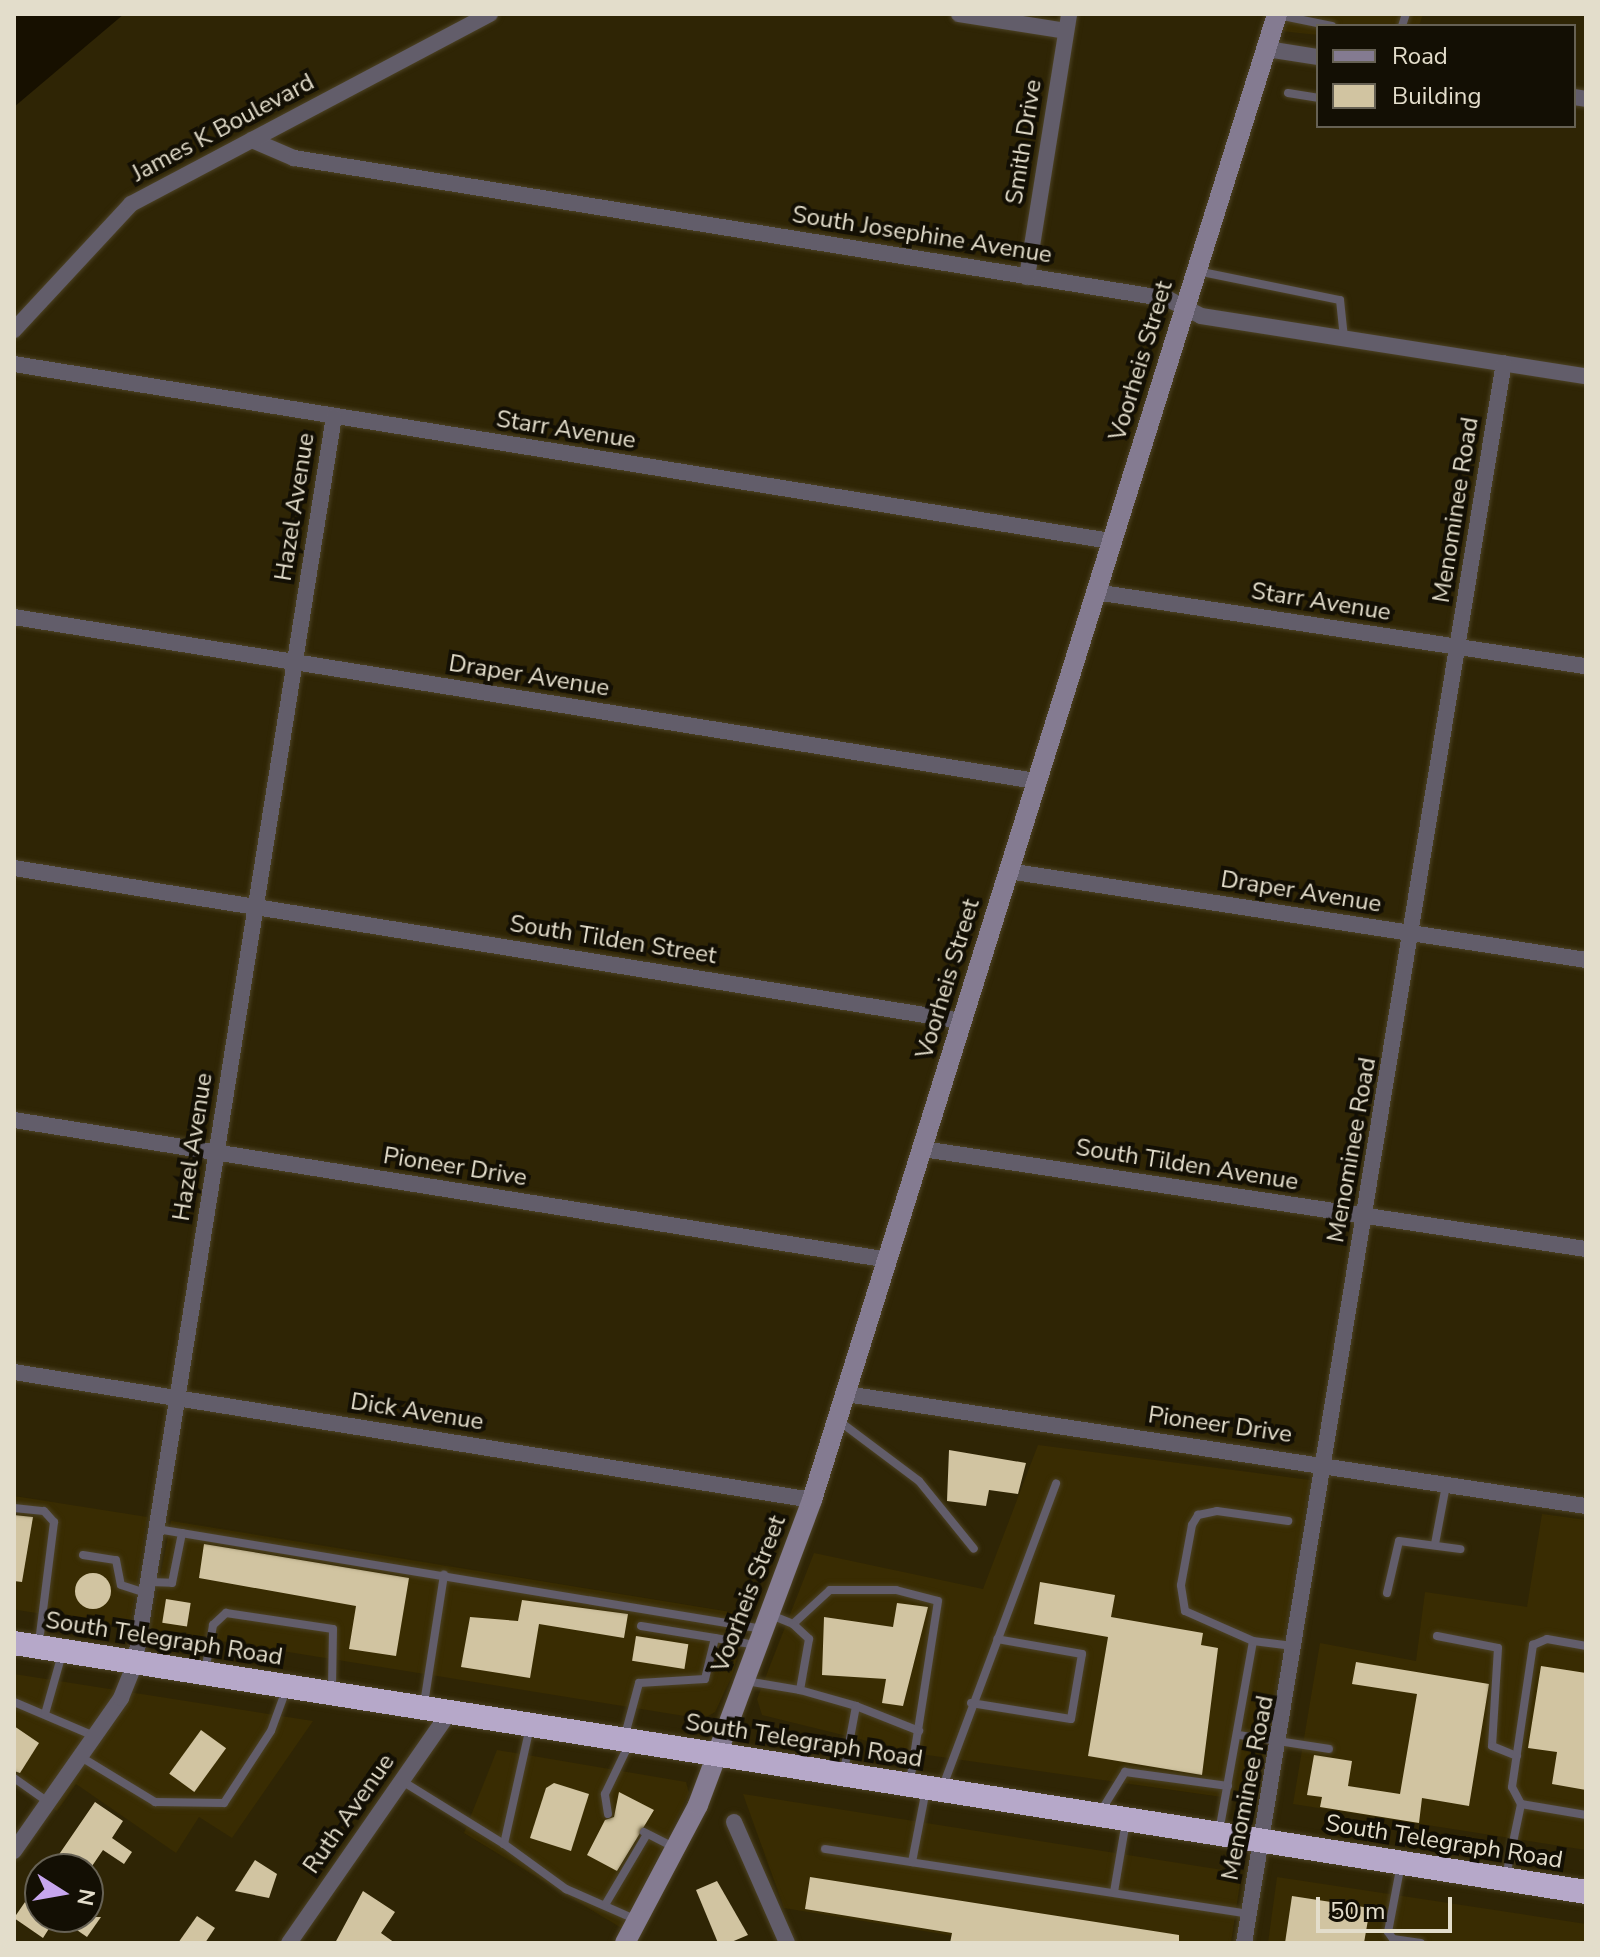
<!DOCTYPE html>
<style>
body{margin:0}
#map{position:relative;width:1600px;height:1957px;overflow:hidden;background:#2f2505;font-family:"Nunito Sans",sans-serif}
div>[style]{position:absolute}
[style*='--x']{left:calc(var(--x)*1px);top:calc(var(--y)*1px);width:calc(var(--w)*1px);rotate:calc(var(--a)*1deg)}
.built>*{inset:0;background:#392c02;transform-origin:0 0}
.water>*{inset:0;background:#171000}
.building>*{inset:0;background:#d1c4a1;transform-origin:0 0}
.round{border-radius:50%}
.roads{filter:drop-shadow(0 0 2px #4c4225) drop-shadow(0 0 2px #4c4225)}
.lane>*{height:8px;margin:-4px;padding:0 4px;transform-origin:4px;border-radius:4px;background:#625d6a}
.street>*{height:16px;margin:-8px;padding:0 8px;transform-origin:8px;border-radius:8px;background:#625d6a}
.secondary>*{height:20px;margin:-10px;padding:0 10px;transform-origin:10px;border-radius:10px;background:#847b91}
.highway>*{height:24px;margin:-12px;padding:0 12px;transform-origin:12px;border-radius:12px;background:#b6a8c9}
span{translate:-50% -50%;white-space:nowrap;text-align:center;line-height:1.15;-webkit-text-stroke:8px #130f04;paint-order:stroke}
.street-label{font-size:24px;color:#e3ddcb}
.frame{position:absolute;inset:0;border:16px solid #e3ddcb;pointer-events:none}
.legend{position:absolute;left:1316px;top:24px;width:260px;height:104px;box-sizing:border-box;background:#130f04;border:2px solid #666154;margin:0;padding:10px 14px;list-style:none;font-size:24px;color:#e3ddcb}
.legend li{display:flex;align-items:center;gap:16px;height:40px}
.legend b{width:40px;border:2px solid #666154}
.north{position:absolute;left:24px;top:1853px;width:80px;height:80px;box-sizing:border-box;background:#130f04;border:2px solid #666154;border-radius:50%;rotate:101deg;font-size:22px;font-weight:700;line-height:32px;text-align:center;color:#e3ddcb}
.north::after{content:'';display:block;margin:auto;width:28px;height:36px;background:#c7a6ef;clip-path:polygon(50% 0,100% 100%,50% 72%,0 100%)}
.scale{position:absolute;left:1316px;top:1897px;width:136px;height:36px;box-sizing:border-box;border:4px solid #e3ddcb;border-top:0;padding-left:10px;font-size:24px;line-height:28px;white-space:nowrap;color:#e3ddcb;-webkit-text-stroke:6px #130f04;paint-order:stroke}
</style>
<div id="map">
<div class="built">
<i style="clip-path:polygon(1286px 14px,1423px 14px,1419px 26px,1318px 26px,1318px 35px,1281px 31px)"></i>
<i style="clip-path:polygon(1038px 1445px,1310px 1480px,1257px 1802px,920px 1754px,762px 1715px,757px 1699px,814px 1553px,983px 1589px)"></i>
<i style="left:14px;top:1496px;width:135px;height:112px;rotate:9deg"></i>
<i style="clip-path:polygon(1542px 1514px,1586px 1520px,1586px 1850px,1293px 1804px,1320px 1643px,1416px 1661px,1425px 1592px,1527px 1607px)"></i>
<i style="clip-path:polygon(171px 1521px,749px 1615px,732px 1676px,715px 1712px,703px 1719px,158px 1631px,150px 1629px)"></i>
<i style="clip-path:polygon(14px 1674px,313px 1721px,232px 1838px,199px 1817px,176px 1853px,76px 1784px,57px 1811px,14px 1784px)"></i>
<i style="clip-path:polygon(497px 1750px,686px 1782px,689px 1793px,623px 1929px,464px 1833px)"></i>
<i style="clip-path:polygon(743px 1794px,1229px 1871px,1240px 1883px,1231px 1943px,997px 1943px,784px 1908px)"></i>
<i style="clip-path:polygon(1277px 1877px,1586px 1924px,1586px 1943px,1268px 1943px)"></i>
</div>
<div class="water">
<i style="clip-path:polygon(14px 14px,124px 14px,14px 107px)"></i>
</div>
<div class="building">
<i style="clip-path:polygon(949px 1450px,1026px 1463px,1018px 1494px,989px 1490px,986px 1506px,947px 1501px)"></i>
<i style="clip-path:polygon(14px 1515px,33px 1517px,22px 1582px,14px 1581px)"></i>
<i style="clip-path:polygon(204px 1544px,409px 1578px,396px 1656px,349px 1649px,356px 1606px,199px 1578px)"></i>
<i class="round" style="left:75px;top:1573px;width:36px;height:36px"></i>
<i style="clip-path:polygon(1040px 1582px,1115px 1595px,1111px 1617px,1203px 1633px,1201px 1645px,1218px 1648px,1202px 1775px,1088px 1756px,1108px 1637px,1034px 1624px)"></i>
<i style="left:166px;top:1599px;width:25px;height:24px;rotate:9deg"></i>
<i style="clip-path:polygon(522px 1600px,628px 1614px,624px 1638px,539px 1624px,530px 1678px,461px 1667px,470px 1617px,518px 1621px)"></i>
<i style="clip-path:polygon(897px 1603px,928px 1607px,903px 1706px,882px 1703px,886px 1679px,822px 1675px,824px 1617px,893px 1627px)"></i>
<i style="left:636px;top:1636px;width:53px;height:25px;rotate:9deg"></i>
<i style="clip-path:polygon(1356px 1662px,1489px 1684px,1469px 1806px,1422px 1798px,1419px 1823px,1320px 1807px,1322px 1797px,1307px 1795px,1314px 1755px,1352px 1761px,1348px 1786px,1400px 1794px,1417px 1694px,1352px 1684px)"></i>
<i style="clip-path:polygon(1541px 1666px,1586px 1673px,1586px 1790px,1552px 1784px,1557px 1752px,1528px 1748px)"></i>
<i style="clip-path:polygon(14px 1726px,39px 1743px,20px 1773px,14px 1771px)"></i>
<i style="left:201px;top:1730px;width:31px;height:54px;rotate:36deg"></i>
<i style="clip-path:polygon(554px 1783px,589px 1794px,571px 1851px,530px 1838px,546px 1788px)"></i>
<i style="clip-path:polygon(619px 1792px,654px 1810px,617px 1871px,587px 1855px,605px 1820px,614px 1817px)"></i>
<i style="clip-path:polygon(95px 1802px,123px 1821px,112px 1838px,132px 1852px,124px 1864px,103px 1850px,90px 1869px,49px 1869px)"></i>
<i style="clip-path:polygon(255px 1860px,277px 1874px,269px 1898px,235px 1891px)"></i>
<i style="clip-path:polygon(810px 1877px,1179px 1935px,1179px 1943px,950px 1943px,952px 1933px,805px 1909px)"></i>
<i style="clip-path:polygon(717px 1881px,748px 1935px,729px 1943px,718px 1943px,696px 1890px)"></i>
<i style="clip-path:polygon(363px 1891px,395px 1912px,381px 1933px,395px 1943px,335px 1943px)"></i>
<i style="clip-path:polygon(1292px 1896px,1370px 1908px,1364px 1943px,1285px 1943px)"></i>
<i style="clip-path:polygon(25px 1902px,40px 1917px,62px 1927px,50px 1927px,43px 1938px,14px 1918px)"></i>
<i style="clip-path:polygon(197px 1916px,215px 1928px,205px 1943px,178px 1943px)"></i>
<i style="clip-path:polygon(58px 1917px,101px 1917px,87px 1937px)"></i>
</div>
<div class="roads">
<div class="lane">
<i style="--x:1278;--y:15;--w:55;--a:11.5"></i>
<i style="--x:1402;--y:26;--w:13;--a:-72"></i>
<i style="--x:1288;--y:93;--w:30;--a:9"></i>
<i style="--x:1197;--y:271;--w:146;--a:11.5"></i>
<i style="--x:1340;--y:300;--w:38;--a:84"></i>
<i style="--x:839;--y:1421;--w:100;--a:36.9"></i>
<i style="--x:919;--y:1481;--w:87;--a:51"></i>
<i style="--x:14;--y:1508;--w:30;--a:6"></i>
<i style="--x:44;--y:1511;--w:15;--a:48"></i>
<i style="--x:54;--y:1522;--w:121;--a:97.1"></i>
<i style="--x:157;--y:1529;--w:614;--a:9.37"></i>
<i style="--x:1435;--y:1544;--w:60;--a:-79.4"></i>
<i style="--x:83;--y:1555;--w:33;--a:9"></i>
<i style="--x:116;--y:1560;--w:25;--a:79"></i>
<i style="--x:121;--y:1585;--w:26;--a:18"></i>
<i style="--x:149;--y:1582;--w:23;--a:2"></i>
<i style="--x:172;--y:1583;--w:51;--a:-78.7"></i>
<i style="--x:1387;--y:1593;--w:53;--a:-77"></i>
<i style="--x:1399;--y:1541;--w:62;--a:7.5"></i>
<i style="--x:771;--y:1615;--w:24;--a:22"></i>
<i style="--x:793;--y:1624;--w:50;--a:-42.6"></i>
<i style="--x:830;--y:1590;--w:66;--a:0"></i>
<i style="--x:896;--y:1590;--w:43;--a:14.7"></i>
<i style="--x:938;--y:1601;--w:182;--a:98.8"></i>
<i style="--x:793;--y:1624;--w:22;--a:43"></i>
<i style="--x:809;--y:1639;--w:52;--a:100"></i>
<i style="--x:800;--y:1690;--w:58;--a:15.9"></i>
<i style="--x:856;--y:1706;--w:66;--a:100.5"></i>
<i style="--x:641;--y:1626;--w:75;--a:9.2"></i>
<i style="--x:1437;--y:1636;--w:62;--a:11.1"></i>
<i style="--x:1498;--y:1648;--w:98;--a:93.5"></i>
<i style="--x:1492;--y:1746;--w:27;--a:22"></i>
<i style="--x:1253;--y:1641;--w:74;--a:-156.2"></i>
<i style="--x:1185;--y:1611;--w:26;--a:-99"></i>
<i style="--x:1181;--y:1585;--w:61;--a:-79.6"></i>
<i style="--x:1192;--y:1525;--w:12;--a:-59"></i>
<i style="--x:1198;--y:1515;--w:19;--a:-12"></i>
<i style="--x:1217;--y:1511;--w:72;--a:8"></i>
<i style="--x:205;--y:1672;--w:48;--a:-80.3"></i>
<i style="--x:213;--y:1625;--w:18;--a:-43"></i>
<i style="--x:226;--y:1613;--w:108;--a:8.5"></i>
<i style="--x:333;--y:1629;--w:60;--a:91"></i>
<i style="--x:746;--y:1681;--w:55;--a:9.5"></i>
<i style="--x:14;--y:1702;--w:87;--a:23"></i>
<i style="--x:971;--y:1703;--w:101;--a:9.1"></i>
<i style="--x:1071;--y:1719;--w:66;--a:-80.4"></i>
<i style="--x:1082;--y:1654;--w:86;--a:-170"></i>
<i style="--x:424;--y:1704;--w:131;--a:-81.2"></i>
<i style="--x:856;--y:1706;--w:68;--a:21.6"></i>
<i style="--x:45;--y:1714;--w:62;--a:-74.2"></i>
<i style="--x:625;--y:1735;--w:54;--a:-74.9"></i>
<i style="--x:639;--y:1683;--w:66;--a:-3.5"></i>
<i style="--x:705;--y:1679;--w:42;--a:-76.3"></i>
<i style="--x:715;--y:1638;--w:42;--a:9.7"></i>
<i style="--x:1239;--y:1735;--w:91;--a:8.8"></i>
<i style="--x:81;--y:1757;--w:87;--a:31.3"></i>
<i style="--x:155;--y:1802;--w:69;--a:0.8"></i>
<i style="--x:224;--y:1803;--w:86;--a:-56.9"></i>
<i style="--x:271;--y:1731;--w:44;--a:-69.9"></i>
<i style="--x:14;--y:1778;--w:42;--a:35.2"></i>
<i style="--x:402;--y:1781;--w:120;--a:31.7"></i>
<i style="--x:504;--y:1844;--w:120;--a:-77.5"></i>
<i style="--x:943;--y:1786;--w:323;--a:-69.5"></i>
<i style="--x:1521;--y:1804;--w:19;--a:-118"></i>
<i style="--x:1512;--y:1787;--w:144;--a:-81.6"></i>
<i style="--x:1533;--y:1645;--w:15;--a:-23"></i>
<i style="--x:1547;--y:1639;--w:40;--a:10"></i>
<i style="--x:1101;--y:1811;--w:46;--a:-58.4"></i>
<i style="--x:1125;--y:1772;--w:104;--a:7.7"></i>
<i style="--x:608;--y:1814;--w:20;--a:-99"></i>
<i style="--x:605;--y:1794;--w:58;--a:-64.3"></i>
<i style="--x:644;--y:1832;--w:35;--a:27"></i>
<i style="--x:1219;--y:1832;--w:194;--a:-79.9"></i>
<i style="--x:1253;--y:1641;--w:40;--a:7.1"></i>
<i style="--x:504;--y:1844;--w:77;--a:36"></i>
<i style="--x:566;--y:1889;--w:77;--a:23.6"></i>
<i style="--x:825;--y:1849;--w:428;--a:8.7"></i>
<i style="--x:912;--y:1862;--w:74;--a:-79.1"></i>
<i style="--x:1401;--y:1864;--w:69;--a:100.8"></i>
<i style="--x:1388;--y:1932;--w:9;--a:54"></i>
<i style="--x:1393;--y:1939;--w:28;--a:8"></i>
<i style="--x:1506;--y:1876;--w:74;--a:-78.2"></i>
<i style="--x:1521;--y:1804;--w:66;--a:9.6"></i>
<i style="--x:1114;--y:1892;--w:72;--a:-80.4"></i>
<i style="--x:605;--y:1905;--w:82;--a:-59.4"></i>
</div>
<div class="street">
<i style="--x:959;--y:14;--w:108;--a:9"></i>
<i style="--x:1267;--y:49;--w:52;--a:8.9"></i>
<i style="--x:1574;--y:97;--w:12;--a:9"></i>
<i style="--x:252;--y:140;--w:46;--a:23.2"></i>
<i style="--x:294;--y:158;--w:885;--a:9.16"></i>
<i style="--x:1168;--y:299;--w:37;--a:27"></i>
<i style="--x:1201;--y:316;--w:390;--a:8.9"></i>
<i style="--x:1027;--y:277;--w:266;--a:-80.9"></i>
<i style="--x:14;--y:330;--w:172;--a:-47.1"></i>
<i style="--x:131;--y:204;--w:406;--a:-27.9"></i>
<i style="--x:14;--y:364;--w:1111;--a:9.17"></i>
<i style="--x:1095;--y:592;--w:497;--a:8.6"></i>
<i style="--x:14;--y:617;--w:1035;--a:9.12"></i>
<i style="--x:14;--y:868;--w:960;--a:9.17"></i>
<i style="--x:1008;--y:871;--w:585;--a:8.75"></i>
<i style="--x:14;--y:1120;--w:886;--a:9.09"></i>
<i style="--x:923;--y:1149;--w:670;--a:8.58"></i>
<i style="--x:14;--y:1372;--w:808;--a:9.11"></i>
<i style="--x:846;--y:1394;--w:748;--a:8.61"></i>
<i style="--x:734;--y:1822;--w:132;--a:66.3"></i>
<i style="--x:14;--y:1851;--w:187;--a:-55"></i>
<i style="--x:121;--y:1698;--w:38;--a:-68"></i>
<i style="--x:135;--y:1663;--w:1262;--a:-80.93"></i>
<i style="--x:289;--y:1943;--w:280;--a:-55.2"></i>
<i style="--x:1244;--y:1943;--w:1601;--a:-80.66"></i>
</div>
<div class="secondary">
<i style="--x:625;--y:1943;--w:156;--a:-62.1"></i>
<i style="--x:698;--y:1805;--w:326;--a:-69.5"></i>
<i style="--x:812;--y:1500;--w:1557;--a:-72.62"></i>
</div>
<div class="highway">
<i style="--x:14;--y:1643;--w:1592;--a:9"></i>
</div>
</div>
<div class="street-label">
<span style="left:223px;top:128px;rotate:-28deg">James K Boulevard</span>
<span style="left:1024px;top:142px;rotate:-81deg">Smith Drive</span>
<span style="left:922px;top:235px;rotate:9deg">South Josephine Avenue</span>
<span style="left:1141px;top:361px;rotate:-73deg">Voorheis Street</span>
<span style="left:566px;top:430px;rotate:9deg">Starr Avenue</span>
<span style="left:295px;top:507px;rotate:-81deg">Hazel Avenue</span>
<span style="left:1456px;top:510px;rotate:-81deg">Menominee Road</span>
<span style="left:1321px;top:602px;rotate:9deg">Starr Avenue</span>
<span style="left:529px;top:676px;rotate:9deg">Draper Avenue</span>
<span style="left:1301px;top:892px;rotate:9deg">Draper Avenue</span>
<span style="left:613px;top:940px;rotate:9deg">South Tilden Street</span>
<span style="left:948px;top:979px;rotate:-73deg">Voorheis Street</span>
<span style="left:193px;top:1147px;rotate:-81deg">Hazel Avenue</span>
<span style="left:1352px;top:1150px;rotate:-80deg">Menominee Road</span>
<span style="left:1187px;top:1165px;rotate:9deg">South Tilden Avenue</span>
<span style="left:455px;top:1167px;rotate:9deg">Pioneer Drive</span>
<span style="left:417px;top:1412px;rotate:9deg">Dick Avenue</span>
<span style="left:1220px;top:1425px;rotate:8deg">Pioneer Drive</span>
<span style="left:749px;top:1594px;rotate:-69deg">Voorheis Street</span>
<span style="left:164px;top:1639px;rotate:9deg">South Telegraph Road</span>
<span style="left:804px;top:1741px;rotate:9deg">South Telegraph Road</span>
<span style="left:1248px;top:1788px;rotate:-79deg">Menominee Road</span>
<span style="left:349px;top:1814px;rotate:-55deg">Ruth Avenue</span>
<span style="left:1444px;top:1842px;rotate:9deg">South Telegraph Road</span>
</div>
<div class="frame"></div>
<ul class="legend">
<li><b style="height:10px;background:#847b91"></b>Road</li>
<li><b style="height:22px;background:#d1c4a1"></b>Building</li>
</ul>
<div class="north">N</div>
<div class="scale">50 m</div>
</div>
